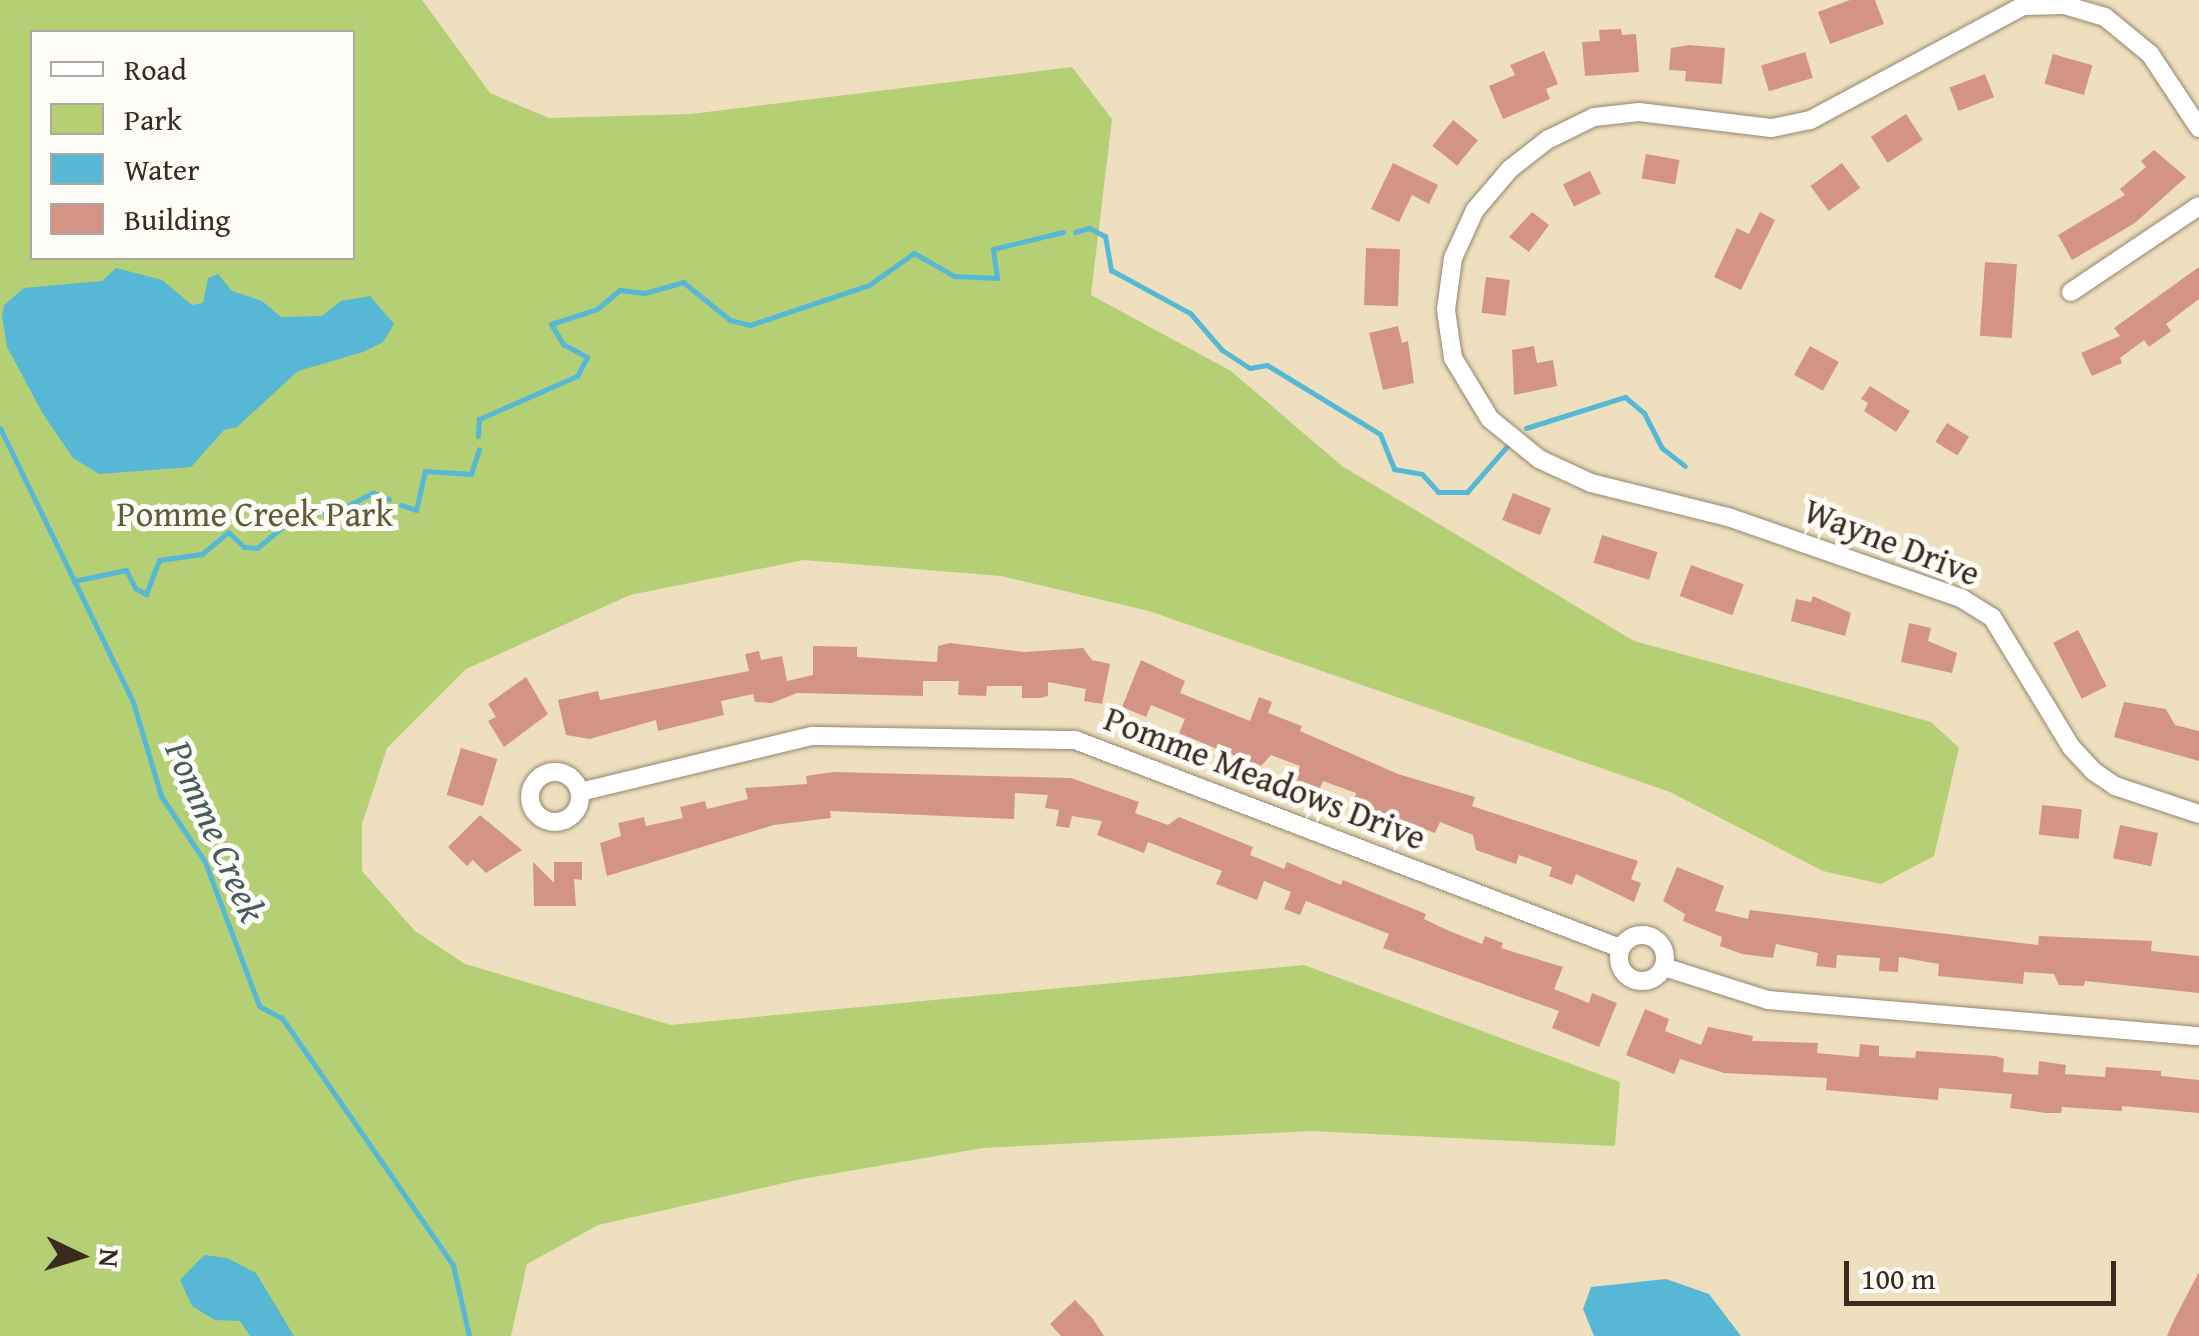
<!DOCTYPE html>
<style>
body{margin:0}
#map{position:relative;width:2199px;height:1336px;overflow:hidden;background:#eee0bf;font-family:"Gentium Book Plus",serif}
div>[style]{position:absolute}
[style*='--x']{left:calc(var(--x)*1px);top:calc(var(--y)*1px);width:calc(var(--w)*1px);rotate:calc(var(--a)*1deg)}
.green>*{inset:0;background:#b4cf74}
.water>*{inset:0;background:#56b8d5}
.stream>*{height:5px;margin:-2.5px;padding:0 2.5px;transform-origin:2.5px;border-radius:2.5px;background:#56b8d5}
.building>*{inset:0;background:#d39485;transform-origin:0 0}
.roads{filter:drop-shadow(0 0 2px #94856e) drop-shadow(0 0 2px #94856e)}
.street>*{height:18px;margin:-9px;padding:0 9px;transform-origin:9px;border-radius:9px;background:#fff}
.street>.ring{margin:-9px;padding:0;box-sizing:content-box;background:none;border:18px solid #fff;border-radius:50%}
span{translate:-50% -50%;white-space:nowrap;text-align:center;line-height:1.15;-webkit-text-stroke:10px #fdfcf7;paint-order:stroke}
.park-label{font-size:35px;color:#5f5c38}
.street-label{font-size:35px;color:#3b2a1e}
.water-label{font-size:38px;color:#445c5e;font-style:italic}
.legend{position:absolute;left:30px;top:30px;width:325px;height:230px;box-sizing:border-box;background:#fdfcf7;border:2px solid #afa8a0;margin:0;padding:12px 18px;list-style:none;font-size:30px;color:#3b2a1e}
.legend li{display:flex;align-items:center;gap:20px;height:50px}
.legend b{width:50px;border:2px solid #afa8a0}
.north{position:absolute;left:30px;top:1206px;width:100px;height:100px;-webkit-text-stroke:8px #fdfcf7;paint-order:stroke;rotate:94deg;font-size:28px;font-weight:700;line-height:40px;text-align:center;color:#3b2a1e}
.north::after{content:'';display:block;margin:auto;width:35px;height:45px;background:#3b2a1e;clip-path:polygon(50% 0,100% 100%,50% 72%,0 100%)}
.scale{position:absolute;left:1844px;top:1261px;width:272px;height:45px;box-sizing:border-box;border:5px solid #3b2a1e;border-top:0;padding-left:12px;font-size:30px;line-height:35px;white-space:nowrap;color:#3b2a1e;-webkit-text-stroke:8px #fdfcf7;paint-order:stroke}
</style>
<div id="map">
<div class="green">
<i style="clip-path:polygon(evenodd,0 0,422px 0,490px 93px,549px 118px,691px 114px,1072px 67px,1112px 119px,1091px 295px,1231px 371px,1342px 466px,1634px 641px,1931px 722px,1959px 748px,1934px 856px,1881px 884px,1823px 871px,1670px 792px,1149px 611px,1001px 576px,804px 560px,630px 595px,466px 669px,387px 748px,362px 824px,362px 871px,415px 931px,465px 964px,671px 1025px,1304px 965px,1620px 1082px,1615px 1146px,1311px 1131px,983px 1148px,802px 1179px,598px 1225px,527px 1264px,511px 1336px,0 1336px,0 0,32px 32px,352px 32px,352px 258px,32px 258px,32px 32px)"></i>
</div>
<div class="water">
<i style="clip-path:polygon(116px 268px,162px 280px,192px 305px,203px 303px,208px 278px,218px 274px,232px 291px,262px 301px,281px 317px,322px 316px,341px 301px,370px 296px,394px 324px,383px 342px,363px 352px,298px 371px,237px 427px,224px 430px,191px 467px,99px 474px,73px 458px,43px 414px,7px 347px,2px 316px,4px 305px,24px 288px,102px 281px)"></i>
<i style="clip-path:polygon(204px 1255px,227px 1258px,256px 1273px,294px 1336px,250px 1336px,240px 1321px,215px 1320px,192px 1306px,180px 1280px)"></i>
<i style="clip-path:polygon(1666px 1279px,1709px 1294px,1741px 1336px,1594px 1336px,1583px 1309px,1591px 1287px)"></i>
</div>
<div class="stream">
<i style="--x:1075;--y:232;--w:15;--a:-16"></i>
<i style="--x:1089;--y:228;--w:18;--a:27"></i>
<i style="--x:1105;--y:236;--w:35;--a:80"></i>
<i style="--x:1111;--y:270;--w:90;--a:28.6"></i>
<i style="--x:1190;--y:313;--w:49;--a:49.1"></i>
<i style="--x:1222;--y:350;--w:33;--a:33"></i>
<i style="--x:1250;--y:368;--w:17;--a:-10"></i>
<i style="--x:1267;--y:365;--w:132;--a:31.4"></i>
<i style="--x:1380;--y:434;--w:38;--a:68"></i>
<i style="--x:1394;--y:469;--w:28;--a:10"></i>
<i style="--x:1422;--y:474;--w:24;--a:48"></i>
<i style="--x:1438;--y:492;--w:29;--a:0"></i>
<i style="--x:1467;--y:492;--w:62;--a:-48.9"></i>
<i style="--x:0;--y:428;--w:305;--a:64.1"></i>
<i style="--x:133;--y:702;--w:98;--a:73.4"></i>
<i style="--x:161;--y:796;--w:79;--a:56.3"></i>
<i style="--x:205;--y:862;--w:154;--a:69.4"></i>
<i style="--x:259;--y:1006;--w:26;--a:28"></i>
<i style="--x:282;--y:1018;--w:300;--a:55.3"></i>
<i style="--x:453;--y:1265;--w:73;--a:77.3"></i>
<i style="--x:1526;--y:428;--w:104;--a:-17.4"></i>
<i style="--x:1625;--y:397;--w:25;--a:40"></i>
<i style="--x:1644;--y:413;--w:39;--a:63"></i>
<i style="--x:1662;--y:448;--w:29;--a:38"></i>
<i style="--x:478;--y:436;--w:17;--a:-87"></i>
<i style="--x:479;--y:419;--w:107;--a:-23.7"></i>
<i style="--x:577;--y:376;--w:21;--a:-62"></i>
<i style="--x:587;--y:357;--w:27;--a:-152"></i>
<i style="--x:563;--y:344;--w:23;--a:-121"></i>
<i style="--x:551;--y:324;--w:48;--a:-18.1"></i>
<i style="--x:597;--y:309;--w:30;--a:-40"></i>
<i style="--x:620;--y:290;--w:25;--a:7"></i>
<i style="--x:645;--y:293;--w:40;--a:-16"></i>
<i style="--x:683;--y:282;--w:60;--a:39"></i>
<i style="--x:730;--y:320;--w:21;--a:14"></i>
<i style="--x:750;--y:325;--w:126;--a:-18.6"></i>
<i style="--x:869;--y:285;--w:55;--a:-35.4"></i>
<i style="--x:914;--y:253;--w:46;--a:29.9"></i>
<i style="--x:954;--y:276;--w:43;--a:2.7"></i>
<i style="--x:997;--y:278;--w:29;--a:-98"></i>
<i style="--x:993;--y:249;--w:72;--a:-13.7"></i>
<i style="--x:401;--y:505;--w:16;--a:18"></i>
<i style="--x:416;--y:510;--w:40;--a:-77"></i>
<i style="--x:425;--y:471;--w:46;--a:3.7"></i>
<i style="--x:471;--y:474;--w:26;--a:-72"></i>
<i style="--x:74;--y:581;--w:53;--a:-11.9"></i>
<i style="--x:126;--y:570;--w:20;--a:63"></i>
<i style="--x:135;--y:588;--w:13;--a:29"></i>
<i style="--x:146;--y:594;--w:36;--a:-69"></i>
<i style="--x:159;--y:560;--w:43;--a:-7.9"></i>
<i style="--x:202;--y:554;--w:34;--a:-40"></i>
<i style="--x:228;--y:532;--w:22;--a:43"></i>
<i style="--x:244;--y:547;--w:13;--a:4"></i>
<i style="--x:257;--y:548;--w:50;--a:-39.4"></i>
<i style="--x:296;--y:516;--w:48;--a:-9.7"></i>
<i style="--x:343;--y:508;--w:34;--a:-27"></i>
<i style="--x:373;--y:493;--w:17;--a:21"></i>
</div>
<div class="building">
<i style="clip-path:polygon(1850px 0,1875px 0,1884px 24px,1830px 44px,1818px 12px)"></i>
<i style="clip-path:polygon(1621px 29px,1622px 35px,1636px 34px,1639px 72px,1585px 76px,1582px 42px,1600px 41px,1599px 30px)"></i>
<i style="clip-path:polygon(1689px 45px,1725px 48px,1722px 84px,1685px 81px,1686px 71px,1669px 70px,1671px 48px)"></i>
<i style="clip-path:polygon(1544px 51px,1558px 84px,1546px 89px,1550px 99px,1503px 119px,1489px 86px,1515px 75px,1510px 65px)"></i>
<i style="left:1805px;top:52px;width:27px;height:46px;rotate:73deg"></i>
<i style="left:2053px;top:54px;width:41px;height:31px;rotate:16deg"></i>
<i style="left:1985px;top:74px;width:25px;height:38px;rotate:69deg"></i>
<i style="left:1906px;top:114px;width:31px;height:42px;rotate:57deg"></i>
<i style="left:1453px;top:120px;width:32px;height:33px;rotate:39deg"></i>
<i style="clip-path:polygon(2154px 150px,2186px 177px,2135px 223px,2072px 260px,2058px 235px,2125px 195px,2120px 189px,2146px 167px,2141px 161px)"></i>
<i style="left:1646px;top:154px;width:34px;height:25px;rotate:10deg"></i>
<i style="clip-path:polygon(1393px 163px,1438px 185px,1429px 204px,1412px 195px,1399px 222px,1371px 209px)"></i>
<i style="left:1842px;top:163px;width:31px;height:39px;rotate:54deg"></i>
<i style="left:1590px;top:171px;width:25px;height:30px;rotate:64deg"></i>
<i style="clip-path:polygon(1532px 212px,1549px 225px,1529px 252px,1509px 237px)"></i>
<i style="clip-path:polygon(1760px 212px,1775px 220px,1741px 290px,1714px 277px,1737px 228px,1749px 234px)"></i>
<i style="left:1366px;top:248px;width:34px;height:57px;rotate:2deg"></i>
<i style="left:1985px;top:262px;width:32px;height:74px;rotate:4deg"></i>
<i style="clip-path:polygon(2199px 267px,2199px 299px,2166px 324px,2171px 331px,2149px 347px,2144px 340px,2120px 358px,2122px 363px,2092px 376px,2081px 353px,2120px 336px,2114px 328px)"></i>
<i style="left:1486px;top:277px;width:24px;height:36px;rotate:7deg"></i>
<i style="clip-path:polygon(1398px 326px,1402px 343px,1408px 341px,1414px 383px,1383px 390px,1369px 333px)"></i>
<i style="clip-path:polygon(1534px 346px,1537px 363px,1553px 360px,1557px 386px,1514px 395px,1512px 350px)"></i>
<i style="left:1810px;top:346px;width:33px;height:33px;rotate:29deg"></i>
<i style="clip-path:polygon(1870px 386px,1910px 411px,1896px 432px,1864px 411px,1868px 403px,1861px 399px)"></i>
<i style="left:1947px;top:423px;width:26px;height:22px;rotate:32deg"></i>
<i style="left:1513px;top:493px;width:41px;height:29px;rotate:22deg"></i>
<i style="left:1602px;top:535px;width:58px;height:29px;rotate:17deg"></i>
<i style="left:1691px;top:565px;width:56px;height:33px;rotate:20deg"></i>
<i style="clip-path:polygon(1813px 596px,1851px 613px,1845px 636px,1791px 621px,1796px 599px,1811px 602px)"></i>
<i style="clip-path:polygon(1909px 623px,1931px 628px,1928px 641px,1957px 653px,1952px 673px,1901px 662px)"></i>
<i style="left:2078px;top:630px;width:63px;height:28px;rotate:63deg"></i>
<i style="clip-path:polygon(950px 643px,1025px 652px,1083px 648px,1092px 660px,1110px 664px,1102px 704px,1084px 701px,1086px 689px,1048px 682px,1048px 696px,1040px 698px,1022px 698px,1022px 686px,987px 686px,986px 696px,958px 695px,959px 681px,923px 681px,923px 696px,797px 693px,772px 703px,755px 702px,753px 694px,721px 701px,724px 715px,658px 731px,656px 720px,590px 739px,566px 735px,558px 700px,598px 691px,600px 700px,749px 671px,745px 654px,759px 651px,761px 660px,782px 656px,787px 681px,813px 675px,813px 646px,857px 647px,857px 657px,937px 662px,938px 646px)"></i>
<i style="clip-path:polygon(1141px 660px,1185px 681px,1180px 693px,1250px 721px,1259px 697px,1272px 702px,1268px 713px,1302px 726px,1300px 731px,1398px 774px,1475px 797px,1472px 806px,1638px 861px,1631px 879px,1641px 883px,1634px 902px,1576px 874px,1572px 885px,1549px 876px,1552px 867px,1519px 855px,1516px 864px,1476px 850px,1473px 835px,1440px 822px,1435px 833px,1353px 803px,1356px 793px,1323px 781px,1319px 790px,1295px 781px,1300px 766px,1271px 755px,1261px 766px,1212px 747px,1179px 733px,1185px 719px,1151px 705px,1146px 717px,1122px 707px)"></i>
<i style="clip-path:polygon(526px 677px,548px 714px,504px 747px,488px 721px,496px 717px,488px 704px)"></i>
<i style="clip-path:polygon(2124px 702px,2166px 709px,2175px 725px,2199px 731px,2199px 761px,2114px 737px)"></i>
<i style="left:461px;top:748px;width:38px;height:49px;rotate:17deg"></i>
<i style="clip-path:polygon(833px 772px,1071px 778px,1139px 802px,1135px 813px,1168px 825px,1179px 817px,1253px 847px,1250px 855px,1284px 869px,1287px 862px,1341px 885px,1343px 880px,1426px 914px,1424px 919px,1447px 930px,1482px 944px,1485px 936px,1503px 943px,1501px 948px,1563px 967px,1554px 989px,1589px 1003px,1592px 993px,1617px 1003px,1599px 1047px,1552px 1028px,1559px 1011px,1383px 948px,1389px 934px,1306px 901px,1300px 915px,1284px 909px,1291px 892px,1264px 881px,1257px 900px,1216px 884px,1222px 871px,1148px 842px,1144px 853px,1097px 835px,1102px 821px,1072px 816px,1069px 828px,1056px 826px,1059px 810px,1045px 808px,1048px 795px,1015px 793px,1014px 819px,830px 811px,831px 818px,774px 825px,607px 876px,600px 843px,621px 836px,618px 823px,644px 817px,646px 826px,683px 818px,680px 807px,705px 801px,707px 809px,748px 799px,745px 788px,807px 784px,806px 776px)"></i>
<i style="left:2042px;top:805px;width:40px;height:30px;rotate:6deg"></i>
<i style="clip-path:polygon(480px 815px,522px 850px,486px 873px,473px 860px,467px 866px,448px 847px)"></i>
<i style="left:2120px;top:825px;width:39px;height:34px;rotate:12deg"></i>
<i style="clip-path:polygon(533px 862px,554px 883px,554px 862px,582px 862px,582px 880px,574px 879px,576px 906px,534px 906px)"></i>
<i style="clip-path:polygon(1677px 867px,1724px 886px,1715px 911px,1748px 919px,1750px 910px,2038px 945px,2039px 936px,2152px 941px,2151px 951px,2199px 956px,2199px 993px,2085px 981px,2084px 986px,2059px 985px,2054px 974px,2024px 972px,2023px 984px,1938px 976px,1939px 964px,1899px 957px,1898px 972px,1879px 971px,1880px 958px,1837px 955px,1836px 968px,1816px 966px,1818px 953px,1776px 944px,1773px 958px,1742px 954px,1720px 946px,1722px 937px,1683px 921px,1685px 914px,1663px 901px)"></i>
<i style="clip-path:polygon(1645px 1009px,1669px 1019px,1665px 1031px,1701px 1045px,1708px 1027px,1753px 1036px,1752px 1041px,1818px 1043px,1817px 1053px,1859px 1057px,1860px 1044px,1879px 1046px,1879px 1056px,1915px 1058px,1916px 1051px,1996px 1056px,2004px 1059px,2003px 1072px,2038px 1075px,2039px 1061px,2066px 1065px,2065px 1074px,2105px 1077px,2106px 1067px,2161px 1071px,2161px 1076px,2199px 1080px,2199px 1113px,2122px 1106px,2122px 1111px,2062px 1107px,2061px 1113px,2046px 1113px,2010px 1108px,2012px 1094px,1939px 1088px,1938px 1100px,1826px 1090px,1827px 1078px,1724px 1073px,1680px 1059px,1674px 1074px,1626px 1055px)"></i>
<i style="clip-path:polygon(2199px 1272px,2199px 1336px,2167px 1336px,2174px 1320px)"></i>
<i style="clip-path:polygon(1075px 1300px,1093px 1319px,1104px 1336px,1061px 1336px,1050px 1324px)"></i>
</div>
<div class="roads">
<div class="street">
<i style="--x:2199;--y:128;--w:89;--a:-123.5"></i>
<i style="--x:2150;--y:54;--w:58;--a:-140.6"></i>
<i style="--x:2105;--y:17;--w:43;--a:-163.7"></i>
<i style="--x:2064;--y:5;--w:41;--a:178.6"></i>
<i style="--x:2023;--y:6;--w:242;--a:151.8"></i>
<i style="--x:1810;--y:120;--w:40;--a:168"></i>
<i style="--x:1771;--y:128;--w:133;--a:-173.1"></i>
<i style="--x:1639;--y:112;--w:45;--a:173.7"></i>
<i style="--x:1594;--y:117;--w:52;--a:153.9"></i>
<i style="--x:1547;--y:140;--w:47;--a:141.9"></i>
<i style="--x:1510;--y:169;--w:54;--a:130.5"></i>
<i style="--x:1475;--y:210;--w:53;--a:114.6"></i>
<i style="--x:1453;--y:258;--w:52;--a:97.7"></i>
<i style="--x:1446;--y:310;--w:49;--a:81.7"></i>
<i style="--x:1453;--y:358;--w:71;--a:58.8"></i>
<i style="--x:1490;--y:419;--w:63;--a:39.2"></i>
<i style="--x:1539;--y:459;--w:57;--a:24.8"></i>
<i style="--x:1591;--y:483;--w:144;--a:14"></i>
<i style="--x:1731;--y:518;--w:244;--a:19.2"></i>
<i style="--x:1961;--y:598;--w:36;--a:32"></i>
<i style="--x:1992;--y:617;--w:152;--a:58.7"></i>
<i style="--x:2071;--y:747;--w:33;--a:47"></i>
<i style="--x:2093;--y:771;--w:27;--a:34"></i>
<i style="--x:2115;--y:786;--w:89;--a:18.4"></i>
<i style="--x:2071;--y:292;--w:154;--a:-33.9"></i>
<i class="ring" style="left:530px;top:772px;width:32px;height:32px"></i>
<i style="--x:580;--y:792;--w:239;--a:-13.6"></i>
<i style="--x:812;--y:736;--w:263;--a:0.9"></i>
<i style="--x:1075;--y:740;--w:583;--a:20.89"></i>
<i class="ring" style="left:1619px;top:935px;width:28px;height:28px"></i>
<i style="--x:1664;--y:967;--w:109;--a:17.6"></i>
<i style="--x:1768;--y:1000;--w:433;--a:4.8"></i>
</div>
</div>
<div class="park-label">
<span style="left:255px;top:514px">Pomme Creek Park</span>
</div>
<div class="street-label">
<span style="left:1892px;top:542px;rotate:21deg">Wayne Drive</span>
<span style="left:1265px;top:778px;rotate:21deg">Pomme Meadows Drive</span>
</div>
<div class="water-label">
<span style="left:216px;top:831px;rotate:66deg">Pomme Creek</span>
</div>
<ul class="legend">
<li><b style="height:12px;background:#fff"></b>Road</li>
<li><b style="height:28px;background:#b4cf74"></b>Park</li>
<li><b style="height:28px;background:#56b8d5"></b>Water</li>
<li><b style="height:28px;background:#d39485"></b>Building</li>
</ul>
<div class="north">N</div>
<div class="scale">100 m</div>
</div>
